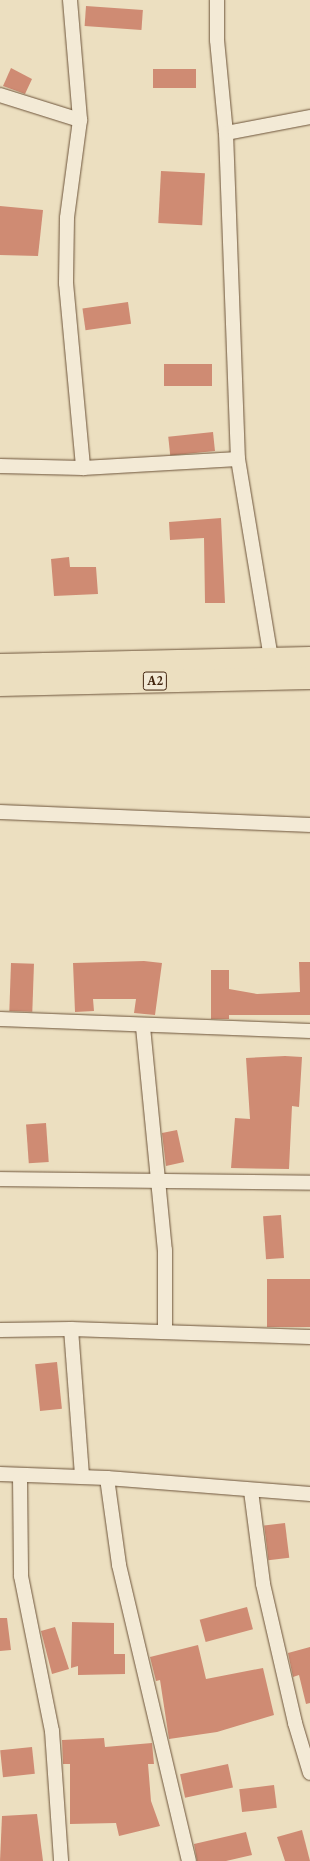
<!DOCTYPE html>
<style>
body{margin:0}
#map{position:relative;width:310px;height:1861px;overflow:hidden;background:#ecdfc0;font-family:"EB Garamond",serif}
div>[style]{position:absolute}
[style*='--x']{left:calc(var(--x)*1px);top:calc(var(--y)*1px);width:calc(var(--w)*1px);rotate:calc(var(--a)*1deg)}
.building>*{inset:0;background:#cf8b73;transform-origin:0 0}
.roads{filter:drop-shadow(0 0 1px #6d543a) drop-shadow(0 0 1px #6d543a)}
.minor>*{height:14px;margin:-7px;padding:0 7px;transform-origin:7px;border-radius:7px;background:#f3ead6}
.trunk>*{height:22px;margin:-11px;padding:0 11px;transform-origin:11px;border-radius:11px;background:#ecdfc0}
span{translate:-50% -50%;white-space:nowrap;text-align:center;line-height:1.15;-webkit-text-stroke:4px #f3ead6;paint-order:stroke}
.shield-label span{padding:1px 3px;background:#f3ead6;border:1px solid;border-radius:3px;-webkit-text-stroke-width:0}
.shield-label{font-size:13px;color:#43250e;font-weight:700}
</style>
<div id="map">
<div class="building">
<i style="left:86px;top:6px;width:57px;height:20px;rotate:4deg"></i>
<i style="clip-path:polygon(11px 68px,32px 79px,25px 94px,3px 86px)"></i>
<i style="left:196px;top:69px;width:19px;height:43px;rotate:90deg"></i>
<i style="left:161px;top:171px;width:44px;height:52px;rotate:3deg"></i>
<i style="clip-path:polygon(0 206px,43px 210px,38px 256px,0 255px)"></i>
<i style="left:128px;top:302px;width:22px;height:46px;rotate:82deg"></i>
<i style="left:212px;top:364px;width:22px;height:48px;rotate:90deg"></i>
<i style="left:213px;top:432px;width:19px;height:45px;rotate:84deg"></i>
<i style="clip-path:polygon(221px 518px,225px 603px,205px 603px,204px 538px,170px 540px,169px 522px)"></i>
<i style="clip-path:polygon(69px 557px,70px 567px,96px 567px,98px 594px,54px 596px,51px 559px)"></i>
<i style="clip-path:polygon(144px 961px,162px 963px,155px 1015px,134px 1013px,136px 999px,93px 999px,94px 1011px,75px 1012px,73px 963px)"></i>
<i style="clip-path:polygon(299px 962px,310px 962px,310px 1015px,229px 1015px,229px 1019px,211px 1019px,211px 970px,229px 970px,229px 989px,257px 994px,300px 992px)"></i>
<i style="left:11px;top:963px;width:23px;height:48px;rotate:2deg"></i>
<i style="clip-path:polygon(285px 1056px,302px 1057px,299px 1107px,292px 1106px,289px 1169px,231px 1168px,235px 1118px,250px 1119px,246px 1058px)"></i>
<i style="left:46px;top:1123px;width:39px;height:20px;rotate:86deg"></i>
<i style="clip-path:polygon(177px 1130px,184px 1162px,166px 1166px,162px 1133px)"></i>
<i style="left:281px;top:1215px;width:43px;height:18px;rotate:86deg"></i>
<i style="left:267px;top:1279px;width:43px;height:48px"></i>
<i style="left:57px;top:1362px;width:47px;height:22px;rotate:84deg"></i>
<i style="left:285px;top:1523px;width:35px;height:21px;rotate:83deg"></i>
<i style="left:247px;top:1607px;width:23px;height:49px;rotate:75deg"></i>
<i style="clip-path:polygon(0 1618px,7px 1618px,11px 1650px,0 1651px)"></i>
<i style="clip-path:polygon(72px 1622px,114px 1623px,114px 1654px,125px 1654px,125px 1674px,78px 1675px,78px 1666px,71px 1668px)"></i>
<i style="clip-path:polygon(55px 1627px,69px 1669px,52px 1674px,41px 1631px)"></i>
<i style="clip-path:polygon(198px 1645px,206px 1679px,263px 1668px,274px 1715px,217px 1732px,169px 1739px,160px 1680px,156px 1681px,150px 1657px)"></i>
<i style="clip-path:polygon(310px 1647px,310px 1703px,306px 1704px,299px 1675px,293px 1677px,288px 1653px)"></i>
<i style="clip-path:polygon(104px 1738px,105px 1747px,152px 1743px,154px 1764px,148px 1764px,151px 1801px,160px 1826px,119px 1836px,116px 1823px,70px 1824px,70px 1764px,63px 1764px,62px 1740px)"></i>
<i style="left:32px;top:1747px;width:27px;height:32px;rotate:84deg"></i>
<i style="left:228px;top:1764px;width:24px;height:49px;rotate:78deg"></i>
<i style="left:274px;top:1785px;width:23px;height:35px;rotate:83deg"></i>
<i style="clip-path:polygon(37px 1814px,43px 1861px,0 1861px,2px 1816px)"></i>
<i style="clip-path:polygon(302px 1830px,310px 1861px,285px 1861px,277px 1837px)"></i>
<i style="clip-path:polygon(246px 1832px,252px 1855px,226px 1861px,197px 1861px,194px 1844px)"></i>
</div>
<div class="roads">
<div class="minor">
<i style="--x:70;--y:0;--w:120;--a:85.2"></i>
<i style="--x:80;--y:120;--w:99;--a:97.6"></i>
<i style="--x:67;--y:218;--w:65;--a:90.9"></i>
<i style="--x:66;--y:283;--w:186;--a:84.7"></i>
<i style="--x:217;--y:0;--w:40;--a:90"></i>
<i style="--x:217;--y:40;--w:93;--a:84.5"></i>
<i style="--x:226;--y:133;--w:326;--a:87.9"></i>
<i style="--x:238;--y:459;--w:203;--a:80.6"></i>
<i style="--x:0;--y:95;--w:84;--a:17.4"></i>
<i style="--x:226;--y:133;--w:86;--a:-10.8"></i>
<i style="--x:0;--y:466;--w:83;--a:1.4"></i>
<i style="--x:83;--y:468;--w:155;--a:-3.3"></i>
<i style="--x:0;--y:812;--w:310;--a:2.4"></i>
<i style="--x:0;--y:1019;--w:310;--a:2.2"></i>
<i style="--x:143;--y:1027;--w:224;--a:84.4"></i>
<i style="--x:165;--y:1250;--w:82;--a:90"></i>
<i style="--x:0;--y:1179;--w:310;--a:0.7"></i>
<i style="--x:71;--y:1329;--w:148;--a:85.7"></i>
<i style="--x:0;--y:1330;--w:71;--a:-0.8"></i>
<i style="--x:71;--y:1329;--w:239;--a:1.9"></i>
<i style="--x:0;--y:1474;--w:107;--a:2.1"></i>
<i style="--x:107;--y:1478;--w:204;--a:4.5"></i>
<i style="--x:20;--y:1476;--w:100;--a:89.4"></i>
<i style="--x:21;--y:1576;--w:158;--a:78.7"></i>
<i style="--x:52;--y:1731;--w:130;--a:86"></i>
<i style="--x:107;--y:1478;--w:88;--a:82.1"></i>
<i style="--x:119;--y:1565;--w:304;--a:76.7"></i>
<i style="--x:251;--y:1491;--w:94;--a:82.6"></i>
<i style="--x:263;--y:1584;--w:143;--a:77"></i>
<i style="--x:295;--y:1723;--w:52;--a:73.3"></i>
</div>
<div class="trunk">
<i style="--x:0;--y:665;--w:310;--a:-1.3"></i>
<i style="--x:0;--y:685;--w:310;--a:-1.3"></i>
</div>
</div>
<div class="shield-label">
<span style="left:155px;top:681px">A2</span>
</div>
</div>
